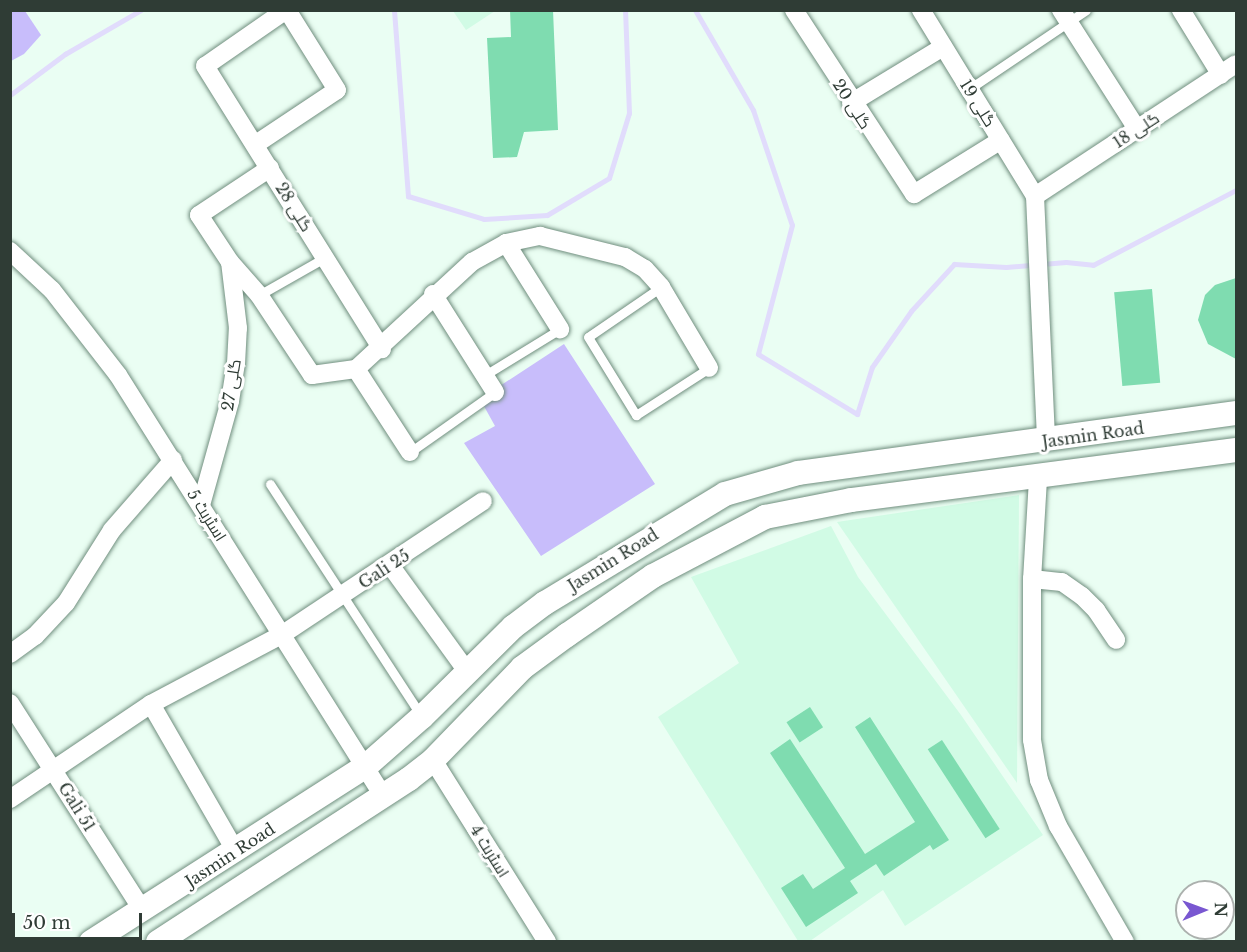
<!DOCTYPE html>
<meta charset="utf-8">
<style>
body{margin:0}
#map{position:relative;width:1247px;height:952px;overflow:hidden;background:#eafef3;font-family:"Libre Baskerville",Cairo,serif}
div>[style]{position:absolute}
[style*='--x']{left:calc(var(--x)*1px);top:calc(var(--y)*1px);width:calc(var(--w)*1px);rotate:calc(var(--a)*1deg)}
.built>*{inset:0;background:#d1fbe5}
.green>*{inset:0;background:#c8bdfb}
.stream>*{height:5px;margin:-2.5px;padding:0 2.5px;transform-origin:2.5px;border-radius:2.5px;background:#e1dcfc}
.building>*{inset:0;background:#7fdcb0;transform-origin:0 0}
.roads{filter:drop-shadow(0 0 2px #708e7e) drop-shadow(0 0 2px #708e7e)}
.lane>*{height:9px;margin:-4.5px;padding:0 4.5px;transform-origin:4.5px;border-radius:4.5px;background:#fff}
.street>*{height:18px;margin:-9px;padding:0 9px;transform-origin:9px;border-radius:9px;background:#fff}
.secondary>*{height:24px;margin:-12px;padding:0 12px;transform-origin:12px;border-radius:12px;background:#fff}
span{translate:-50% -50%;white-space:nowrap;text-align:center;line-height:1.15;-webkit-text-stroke:6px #fff;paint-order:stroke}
.street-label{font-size:16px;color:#2f3c35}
.frame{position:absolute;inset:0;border:12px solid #2f3c35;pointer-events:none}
.north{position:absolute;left:1175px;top:880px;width:60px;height:60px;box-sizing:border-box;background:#fff;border:2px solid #acb1ae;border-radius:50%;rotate:89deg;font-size:16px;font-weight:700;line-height:24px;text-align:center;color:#2f3c35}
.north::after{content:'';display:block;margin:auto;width:21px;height:27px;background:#7957d1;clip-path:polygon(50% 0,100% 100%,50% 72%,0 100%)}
.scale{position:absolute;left:12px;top:913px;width:130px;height:27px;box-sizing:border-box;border:3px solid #2f3c35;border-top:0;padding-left:8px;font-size:18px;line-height:21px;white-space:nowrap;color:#2f3c35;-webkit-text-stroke:4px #fff;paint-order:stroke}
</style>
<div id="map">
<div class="built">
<i style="clip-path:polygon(453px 11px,495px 11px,466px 30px)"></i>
<i style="clip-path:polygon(1019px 495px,1017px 783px,837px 522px)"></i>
<i style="clip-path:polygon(831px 526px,858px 577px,961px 715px,1043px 835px,905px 926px,883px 890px,810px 941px,798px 941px,658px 717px,739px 663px,691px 577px)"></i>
</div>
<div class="green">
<i style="clip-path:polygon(11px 10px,25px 11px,41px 35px,24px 54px,11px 61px)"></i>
<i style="clip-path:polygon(564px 344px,655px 484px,541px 556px,464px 443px,495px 426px,480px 399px)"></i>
</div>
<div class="stream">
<i style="--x:394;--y:10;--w:187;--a:85.7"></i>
<i style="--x:408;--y:196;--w:79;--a:16.8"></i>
<i style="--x:484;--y:219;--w:63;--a:-3.6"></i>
<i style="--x:547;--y:215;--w:72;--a:-30.8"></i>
<i style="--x:609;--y:178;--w:68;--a:-72.9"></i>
<i style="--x:629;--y:113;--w:103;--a:-92.2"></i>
<i style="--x:695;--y:10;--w:116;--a:59.9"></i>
<i style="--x:753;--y:110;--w:121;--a:71.3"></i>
<i style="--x:792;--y:225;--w:133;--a:104.8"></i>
<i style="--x:758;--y:354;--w:116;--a:31.2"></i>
<i style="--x:857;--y:414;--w:49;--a:-72.3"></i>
<i style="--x:872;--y:367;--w:68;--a:-55.1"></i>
<i style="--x:911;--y:311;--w:64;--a:-47.5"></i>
<i style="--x:954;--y:264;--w:52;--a:3.3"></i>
<i style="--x:1006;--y:267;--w:60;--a:-4.8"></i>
<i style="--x:1066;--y:262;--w:27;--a:6"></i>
<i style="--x:1093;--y:265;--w:161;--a:-27.7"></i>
<i style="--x:10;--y:95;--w:69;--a:-36.7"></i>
<i style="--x:65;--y:54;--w:88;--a:-30.1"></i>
</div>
<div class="building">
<i style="clip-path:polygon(510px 10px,553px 10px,558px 130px,524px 132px,517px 157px,493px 158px,487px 38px,511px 37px)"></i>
<i style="clip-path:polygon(1236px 278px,1236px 359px,1208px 344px,1198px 320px,1205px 295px,1215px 285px)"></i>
<i style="left:1152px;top:289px;width:94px;height:38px;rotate:85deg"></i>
<i style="left:810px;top:707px;width:24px;height:28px;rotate:57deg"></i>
<i style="clip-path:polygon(870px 717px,949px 840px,933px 850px,930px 845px,884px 876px,876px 864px,850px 881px,858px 893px,806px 927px,781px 888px,803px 874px,813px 889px,845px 868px,770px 753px,790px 739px,865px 854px,915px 822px,855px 727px)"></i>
<i style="left:942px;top:740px;width:106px;height:17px;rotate:57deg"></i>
</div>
<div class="roads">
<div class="lane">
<i style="--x:969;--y:89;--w:141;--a:-34"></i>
<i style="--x:661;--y:287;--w:88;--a:145.6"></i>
<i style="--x:588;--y:337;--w:92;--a:58.4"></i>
<i style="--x:636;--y:415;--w:87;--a:-32.8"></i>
<i style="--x:259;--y:295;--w:77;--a:-29.6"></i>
<i style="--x:485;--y:375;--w:88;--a:-31.5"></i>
<i style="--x:410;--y:452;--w:104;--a:-35.2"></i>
<i style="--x:270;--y:484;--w:277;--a:56.9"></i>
</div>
<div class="street">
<i style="--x:286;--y:10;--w:98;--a:145.3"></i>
<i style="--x:205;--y:66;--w:334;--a:58"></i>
<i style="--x:794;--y:10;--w:220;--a:56.9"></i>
<i style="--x:914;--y:194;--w:102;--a:-31.8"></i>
<i style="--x:921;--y:10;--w:218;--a:58.5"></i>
<i style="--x:1035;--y:196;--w:246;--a:87.4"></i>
<i style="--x:1061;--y:10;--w:141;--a:57.4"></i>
<i style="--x:1181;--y:10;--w:76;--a:58.4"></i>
<i style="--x:851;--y:103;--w:108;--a:-31.3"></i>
<i style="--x:256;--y:144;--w:97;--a:-33.7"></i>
<i style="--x:337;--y:90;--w:94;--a:-122"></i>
<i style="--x:270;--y:168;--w:85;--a:146.5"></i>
<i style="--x:199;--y:215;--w:56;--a:56.6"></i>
<i style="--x:230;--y:262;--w:44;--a:48.7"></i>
<i style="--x:259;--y:295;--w:96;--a:56.5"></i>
<i style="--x:312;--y:375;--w:44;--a:-7.8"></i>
<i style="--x:356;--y:369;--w:158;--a:-42.7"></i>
<i style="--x:472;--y:262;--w:39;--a:-29"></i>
<i style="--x:506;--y:243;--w:35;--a:-12"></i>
<i style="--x:540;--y:236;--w:88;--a:13.9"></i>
<i style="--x:625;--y:257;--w:23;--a:31"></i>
<i style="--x:645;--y:269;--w:24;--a:48"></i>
<i style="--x:661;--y:287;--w:94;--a:59.3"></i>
<i style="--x:1035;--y:196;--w:240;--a:-33.3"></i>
<i style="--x:506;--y:243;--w:102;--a:57.9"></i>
<i style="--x:10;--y:251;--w:57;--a:42.9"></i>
<i style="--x:52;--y:290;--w:108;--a:52.2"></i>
<i style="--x:118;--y:375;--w:497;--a:57.8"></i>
<i style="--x:433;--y:294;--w:116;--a:57.7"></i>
<i style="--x:356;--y:369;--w:99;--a:57"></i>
<i style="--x:1038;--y:479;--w:100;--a:93.4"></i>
<i style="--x:1032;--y:579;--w:161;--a:90"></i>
<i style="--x:1032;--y:740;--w:41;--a:80.1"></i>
<i style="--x:1039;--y:780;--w:50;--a:67.6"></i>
<i style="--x:1058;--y:826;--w:134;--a:60"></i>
<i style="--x:201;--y:505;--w:108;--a:-74.4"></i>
<i style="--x:230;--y:401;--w:37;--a:-81"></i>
<i style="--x:236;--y:364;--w:36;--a:-87"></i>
<i style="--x:238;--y:328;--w:66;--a:-96.9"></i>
<i style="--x:390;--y:565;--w:130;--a:54.1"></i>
<i style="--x:1032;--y:579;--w:30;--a:6"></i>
<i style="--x:1062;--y:582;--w:24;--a:35"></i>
<i style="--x:1082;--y:596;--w:20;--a:45"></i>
<i style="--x:1096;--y:610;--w:36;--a:56"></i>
<i style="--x:10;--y:654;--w:31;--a:-36"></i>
<i style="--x:35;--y:636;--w:45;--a:-46.8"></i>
<i style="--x:66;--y:603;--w:86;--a:-57.8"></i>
<i style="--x:112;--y:530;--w:93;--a:-48.9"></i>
<i style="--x:10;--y:703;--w:247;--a:57.4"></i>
<i style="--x:151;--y:704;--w:171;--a:60.1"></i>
<i style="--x:433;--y:760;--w:215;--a:57.9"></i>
<i style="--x:10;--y:799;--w:170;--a:-34"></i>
<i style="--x:151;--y:704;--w:149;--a:-27.9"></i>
<i style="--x:283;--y:634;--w:240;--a:-33.6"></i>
</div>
<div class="secondary">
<i style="--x:91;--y:942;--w:325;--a:-32.6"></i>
<i style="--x:365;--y:767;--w:76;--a:-41.3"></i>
<i style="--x:422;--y:717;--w:128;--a:-44.7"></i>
<i style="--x:513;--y:627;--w:40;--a:-37"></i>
<i style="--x:545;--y:603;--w:210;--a:-31.2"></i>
<i style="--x:725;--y:494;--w:76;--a:-16"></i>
<i style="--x:798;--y:473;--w:442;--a:-7.8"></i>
<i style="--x:158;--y:942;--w:299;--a:-33"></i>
<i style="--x:409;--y:779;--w:31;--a:-38"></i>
<i style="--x:433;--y:760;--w:128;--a:-45.9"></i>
<i style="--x:522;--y:668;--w:56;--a:-36.3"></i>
<i style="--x:567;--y:635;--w:104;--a:-34.5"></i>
<i style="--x:653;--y:576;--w:127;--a:-27.8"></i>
<i style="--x:765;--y:517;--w:88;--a:-11.2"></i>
<i style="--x:851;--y:500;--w:388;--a:-7.4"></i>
</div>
</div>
<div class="street-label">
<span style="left:978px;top:103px;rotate:58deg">گلی 19</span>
<span style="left:852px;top:104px;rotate:57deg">گلی 20</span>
<span style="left:1136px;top:130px;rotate:-33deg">گلی 18</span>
<span style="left:294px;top:207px;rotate:58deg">گلی 28</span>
<span style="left:231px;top:385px;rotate:-81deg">گلی 27</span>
<span style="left:1093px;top:435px;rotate:-8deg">Jasmin Road</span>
<span style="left:207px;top:515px;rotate:58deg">اسٹریٹ 5</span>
<span style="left:613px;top:560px;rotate:-32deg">Jasmin Road</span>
<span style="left:384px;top:569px;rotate:-33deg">Gali 25</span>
<span style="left:77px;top:807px;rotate:58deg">Gali 51</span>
<span style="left:490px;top:851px;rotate:58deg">اسٹریٹ 4</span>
<span style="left:230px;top:855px;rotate:-33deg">Jasmin Road</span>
</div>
<div class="frame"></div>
<div class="north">N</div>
<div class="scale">50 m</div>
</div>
